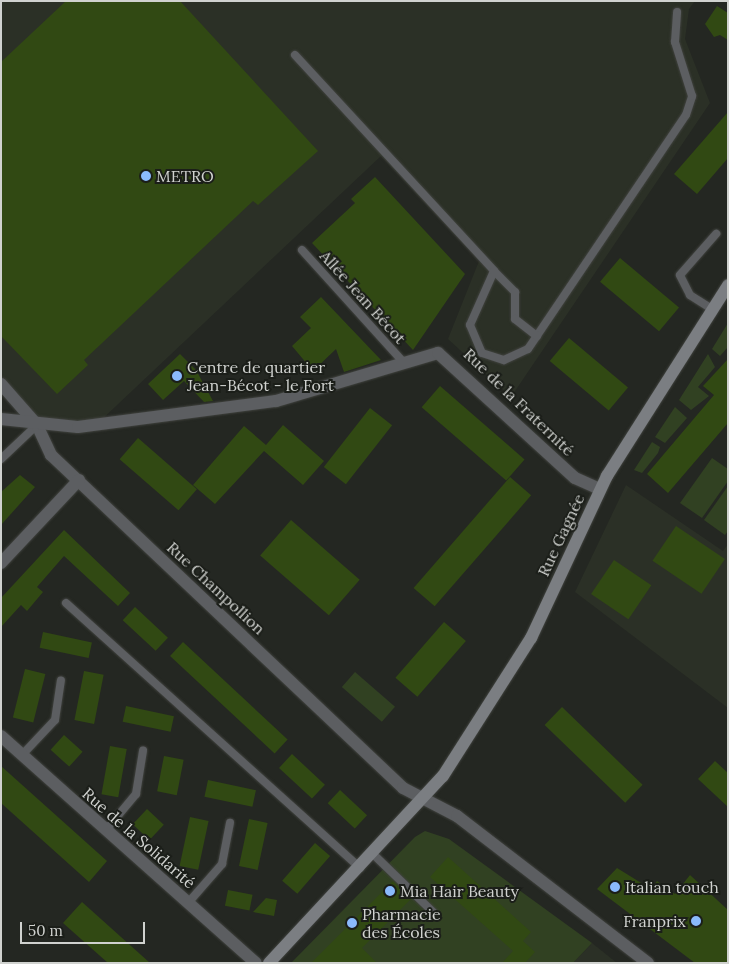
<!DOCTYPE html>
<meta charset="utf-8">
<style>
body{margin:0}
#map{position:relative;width:729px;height:964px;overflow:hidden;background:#242722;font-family:Lora,serif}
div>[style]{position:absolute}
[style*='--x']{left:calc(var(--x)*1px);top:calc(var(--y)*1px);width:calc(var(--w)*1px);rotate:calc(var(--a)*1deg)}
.built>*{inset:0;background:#2b3026}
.green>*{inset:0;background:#314122;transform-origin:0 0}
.building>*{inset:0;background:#314913;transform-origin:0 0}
.roads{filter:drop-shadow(0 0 1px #40423e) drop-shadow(0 0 1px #40423e)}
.lane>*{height:8px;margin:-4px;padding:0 4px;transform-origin:4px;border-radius:4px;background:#5c5e61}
.street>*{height:12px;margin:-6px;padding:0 6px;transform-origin:6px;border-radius:6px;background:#5c5e61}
.secondary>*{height:12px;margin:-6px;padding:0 6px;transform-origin:6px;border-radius:6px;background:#7b7e82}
.dots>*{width:14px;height:14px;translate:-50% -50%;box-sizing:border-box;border:2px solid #1b1e19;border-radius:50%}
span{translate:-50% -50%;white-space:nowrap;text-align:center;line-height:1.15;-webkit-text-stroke:4px #1b1e19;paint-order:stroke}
.poi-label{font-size:16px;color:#d0d2cf}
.left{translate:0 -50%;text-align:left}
.right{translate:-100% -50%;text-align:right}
.street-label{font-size:16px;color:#d0d2cf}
.frame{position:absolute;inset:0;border:2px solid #d0d2cf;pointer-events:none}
.scale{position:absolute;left:20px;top:922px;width:125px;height:22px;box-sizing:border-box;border:2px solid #d0d2cf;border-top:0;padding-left:6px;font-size:15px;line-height:18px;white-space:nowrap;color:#d0d2cf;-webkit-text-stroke:4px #1b1e19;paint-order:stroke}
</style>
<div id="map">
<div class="built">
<i style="clip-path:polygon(1px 1px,695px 1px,689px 9px,685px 39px,710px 103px,511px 397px,448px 339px,479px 261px,381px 156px,98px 423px,37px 425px,1px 384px)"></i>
<i style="clip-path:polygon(626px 485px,723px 551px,728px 544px,728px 708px,575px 592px)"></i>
<i style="clip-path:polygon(592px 943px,617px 963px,573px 963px)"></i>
</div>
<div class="green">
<i style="clip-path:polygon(728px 323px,728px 347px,720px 356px,712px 349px)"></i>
<i style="clip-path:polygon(708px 354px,715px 367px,698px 387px,709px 396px,691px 410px,679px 400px)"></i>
<i style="clip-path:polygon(675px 407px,687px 418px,665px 443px,655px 437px)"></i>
<i style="clip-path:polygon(652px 442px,660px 447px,658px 453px,642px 473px,634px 470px)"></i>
<i style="clip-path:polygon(712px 458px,728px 469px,728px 481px,702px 518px,680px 503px)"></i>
<i style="clip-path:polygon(728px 486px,728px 531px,725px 535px,704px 520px)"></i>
<i style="left:355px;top:672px;width:53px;height:20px;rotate:41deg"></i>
<i style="clip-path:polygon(425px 831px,449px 839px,592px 943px,573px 963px,291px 963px,415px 837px)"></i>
</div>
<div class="building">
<i style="clip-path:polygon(66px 1px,180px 1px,318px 151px,258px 205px,253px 201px,84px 360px,88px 365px,57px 394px,1px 336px,1px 62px)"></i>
<i style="clip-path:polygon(717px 6px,728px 13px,728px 40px,720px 35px,714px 37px,705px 24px)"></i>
<i style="clip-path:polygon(728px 112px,728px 158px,697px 194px,674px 174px)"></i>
<i style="clip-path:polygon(375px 177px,465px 274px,413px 350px,312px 243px,355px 203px,351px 199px)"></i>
<i style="left:620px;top:258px;width:77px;height:31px;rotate:40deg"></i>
<i style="clip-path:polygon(321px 297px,381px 360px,344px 372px,336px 349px,313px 371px,292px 346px,311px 328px,300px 317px)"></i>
<i style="left:569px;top:338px;width:77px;height:30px;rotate:40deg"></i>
<i style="clip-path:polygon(180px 354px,196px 370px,213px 401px,204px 402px,184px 381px,163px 400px,148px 384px)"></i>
<i style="clip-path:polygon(728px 359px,728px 423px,668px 493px,647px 474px,714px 395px,703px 386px)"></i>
<i style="left:440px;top:386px;width:112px;height:28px;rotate:41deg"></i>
<i style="left:370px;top:408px;width:28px;height:75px;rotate:38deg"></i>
<i style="clip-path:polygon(283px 425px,324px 461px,303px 485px,264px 451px,215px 504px,193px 485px,244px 426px,266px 445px)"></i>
<i style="left:138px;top:438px;width:78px;height:28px;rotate:41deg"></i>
<i style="clip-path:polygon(20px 475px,35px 487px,1px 525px,1px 492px)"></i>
<i style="left:510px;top:477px;width:28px;height:147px;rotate:41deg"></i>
<i style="left:291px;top:520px;width:91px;height:47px;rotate:41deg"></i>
<i style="left:676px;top:526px;width:59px;height:42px;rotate:34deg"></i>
<i style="clip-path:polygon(64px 530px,130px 593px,118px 606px,64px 556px,37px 587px,43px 592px,27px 611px,21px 605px,1px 627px,1px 598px)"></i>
<i style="left:614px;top:560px;width:45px;height:41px;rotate:34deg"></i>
<i style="left:135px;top:607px;width:45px;height:18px;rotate:43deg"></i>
<i style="left:444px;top:622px;width:29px;height:74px;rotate:41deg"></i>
<i style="left:43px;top:632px;width:50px;height:16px;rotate:12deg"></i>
<i style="left:183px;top:642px;width:143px;height:19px;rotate:43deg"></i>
<i style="left:25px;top:669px;width:21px;height:50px;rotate:14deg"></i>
<i style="left:84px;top:671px;width:20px;height:50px;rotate:11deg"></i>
<i style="left:126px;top:706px;width:49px;height:16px;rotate:12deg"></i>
<i style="left:562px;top:707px;width:112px;height:25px;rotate:44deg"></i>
<i style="left:64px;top:735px;width:25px;height:20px;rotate:42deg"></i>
<i style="left:110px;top:746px;width:17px;height:49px;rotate:10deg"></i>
<i style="left:292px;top:754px;width:45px;height:19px;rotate:43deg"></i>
<i style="left:164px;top:756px;width:20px;height:36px;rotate:11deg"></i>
<i style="clip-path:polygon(715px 761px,728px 773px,728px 807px,698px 779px)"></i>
<i style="clip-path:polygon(1px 766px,107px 861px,89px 882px,1px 803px)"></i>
<i style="left:208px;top:780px;width:49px;height:17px;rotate:12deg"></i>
<i style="left:340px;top:790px;width:37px;height:18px;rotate:43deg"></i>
<i style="left:147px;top:809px;width:23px;height:21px;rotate:43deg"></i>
<i style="left:190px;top:817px;width:19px;height:50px;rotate:12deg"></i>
<i style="left:249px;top:819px;width:19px;height:48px;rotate:12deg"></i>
<i style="left:315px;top:843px;width:20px;height:50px;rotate:41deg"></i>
<i style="clip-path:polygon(448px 857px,531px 932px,523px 941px,535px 952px,525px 963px,502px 963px,513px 951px,430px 877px)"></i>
<i style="clip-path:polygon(617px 868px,651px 889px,657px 881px,675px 894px,690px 875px,728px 910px,728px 963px,695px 963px,597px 889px)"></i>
<i style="clip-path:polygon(393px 881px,411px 899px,362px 948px,377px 963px,311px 963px)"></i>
<i style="left:228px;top:890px;width:25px;height:16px;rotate:11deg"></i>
<i style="clip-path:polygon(266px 898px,277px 900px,274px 916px,253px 912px)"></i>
<i style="clip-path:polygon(82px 902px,150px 963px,108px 963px,63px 923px)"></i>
</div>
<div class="roads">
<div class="lane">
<i style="--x:295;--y:55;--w:294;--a:47.3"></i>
<i style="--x:494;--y:271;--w:59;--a:114"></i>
<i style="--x:470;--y:325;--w:30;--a:67"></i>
<i style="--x:482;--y:353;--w:23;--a:18"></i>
<i style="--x:504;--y:360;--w:26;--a:-25"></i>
<i style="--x:528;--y:349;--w:282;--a:-56"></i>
<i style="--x:686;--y:115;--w:20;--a:-72"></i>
<i style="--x:692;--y:96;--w:57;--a:-107.5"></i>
<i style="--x:675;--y:42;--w:30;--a:-86"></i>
<i style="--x:302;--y:250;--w:152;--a:47.9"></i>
<i style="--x:494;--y:271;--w:30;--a:45"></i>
<i style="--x:515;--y:292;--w:27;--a:90"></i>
<i style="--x:515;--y:319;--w:28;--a:38"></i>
<i style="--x:712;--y:309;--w:26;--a:-148"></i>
<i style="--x:690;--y:295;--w:22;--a:-117"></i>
<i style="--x:680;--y:275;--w:55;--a:-48.7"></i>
<i style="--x:1;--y:459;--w:50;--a:-43.4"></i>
<i style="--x:66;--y:603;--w:396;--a:42"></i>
<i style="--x:22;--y:755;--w:48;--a:-46.7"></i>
<i style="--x:55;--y:720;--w:40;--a:-81.5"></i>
<i style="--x:106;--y:830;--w:47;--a:-50.2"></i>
<i style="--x:136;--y:794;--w:44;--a:-80.8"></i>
<i style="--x:373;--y:854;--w:85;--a:44"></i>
<i style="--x:188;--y:903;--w:52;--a:-48.9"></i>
<i style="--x:222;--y:864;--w:42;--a:-79"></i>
</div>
<div class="street">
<i style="--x:1;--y:384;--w:55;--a:48.7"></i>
<i style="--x:37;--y:425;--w:33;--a:65"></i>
<i style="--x:51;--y:455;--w:485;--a:43.4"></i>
<i style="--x:403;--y:788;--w:61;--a:27.4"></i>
<i style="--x:457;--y:816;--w:241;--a:37.6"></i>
<i style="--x:1;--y:419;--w:77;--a:5.9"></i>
<i style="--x:78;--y:427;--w:200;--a:-7.5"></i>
<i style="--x:276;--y:401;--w:169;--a:-16.5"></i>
<i style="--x:438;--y:353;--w:185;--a:42.4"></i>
<i style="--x:575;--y:478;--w:27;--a:24"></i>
<i style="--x:1;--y:563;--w:114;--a:-46.8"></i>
<i style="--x:1;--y:736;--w:341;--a:41.7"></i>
</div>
<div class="secondary">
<i style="--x:269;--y:963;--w:255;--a:-47.1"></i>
<i style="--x:443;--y:776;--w:164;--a:-57.5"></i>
<i style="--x:531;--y:638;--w:179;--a:-64.9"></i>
<i style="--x:607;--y:476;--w:226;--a:-57.6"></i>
</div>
</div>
<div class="dots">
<i style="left:146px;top:176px;background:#8abafc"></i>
<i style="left:177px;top:376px;background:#8abafc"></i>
<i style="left:615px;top:887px;background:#8abafc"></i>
<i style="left:390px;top:891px;background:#8abafc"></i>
<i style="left:696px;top:921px;background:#8abafc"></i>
<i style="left:352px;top:923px;background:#8abafc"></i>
</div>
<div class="poi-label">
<span class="left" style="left:156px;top:176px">METRO</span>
<span class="left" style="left:187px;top:376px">Centre de quartier<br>Jean-Bécot - le Fort</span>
<span class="left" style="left:625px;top:887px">Italian touch</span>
<span class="left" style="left:400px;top:891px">Mia Hair Beauty</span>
<span class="left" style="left:362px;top:923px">Pharmacie<br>des Écoles</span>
<span class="right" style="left:686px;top:921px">Franprix</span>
</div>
<div class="street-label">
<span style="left:363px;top:297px;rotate:48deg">Allée Jean Bécot</span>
<span style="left:519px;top:402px;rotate:44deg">Rue de la Fraternité</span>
<span style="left:561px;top:535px;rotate:-65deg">Rue Gagnée</span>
<span style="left:216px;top:588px;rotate:43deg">Rue Champollion</span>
<span style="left:139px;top:838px;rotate:41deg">Rue de la Solidarité</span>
</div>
<div class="frame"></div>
<div class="scale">50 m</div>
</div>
